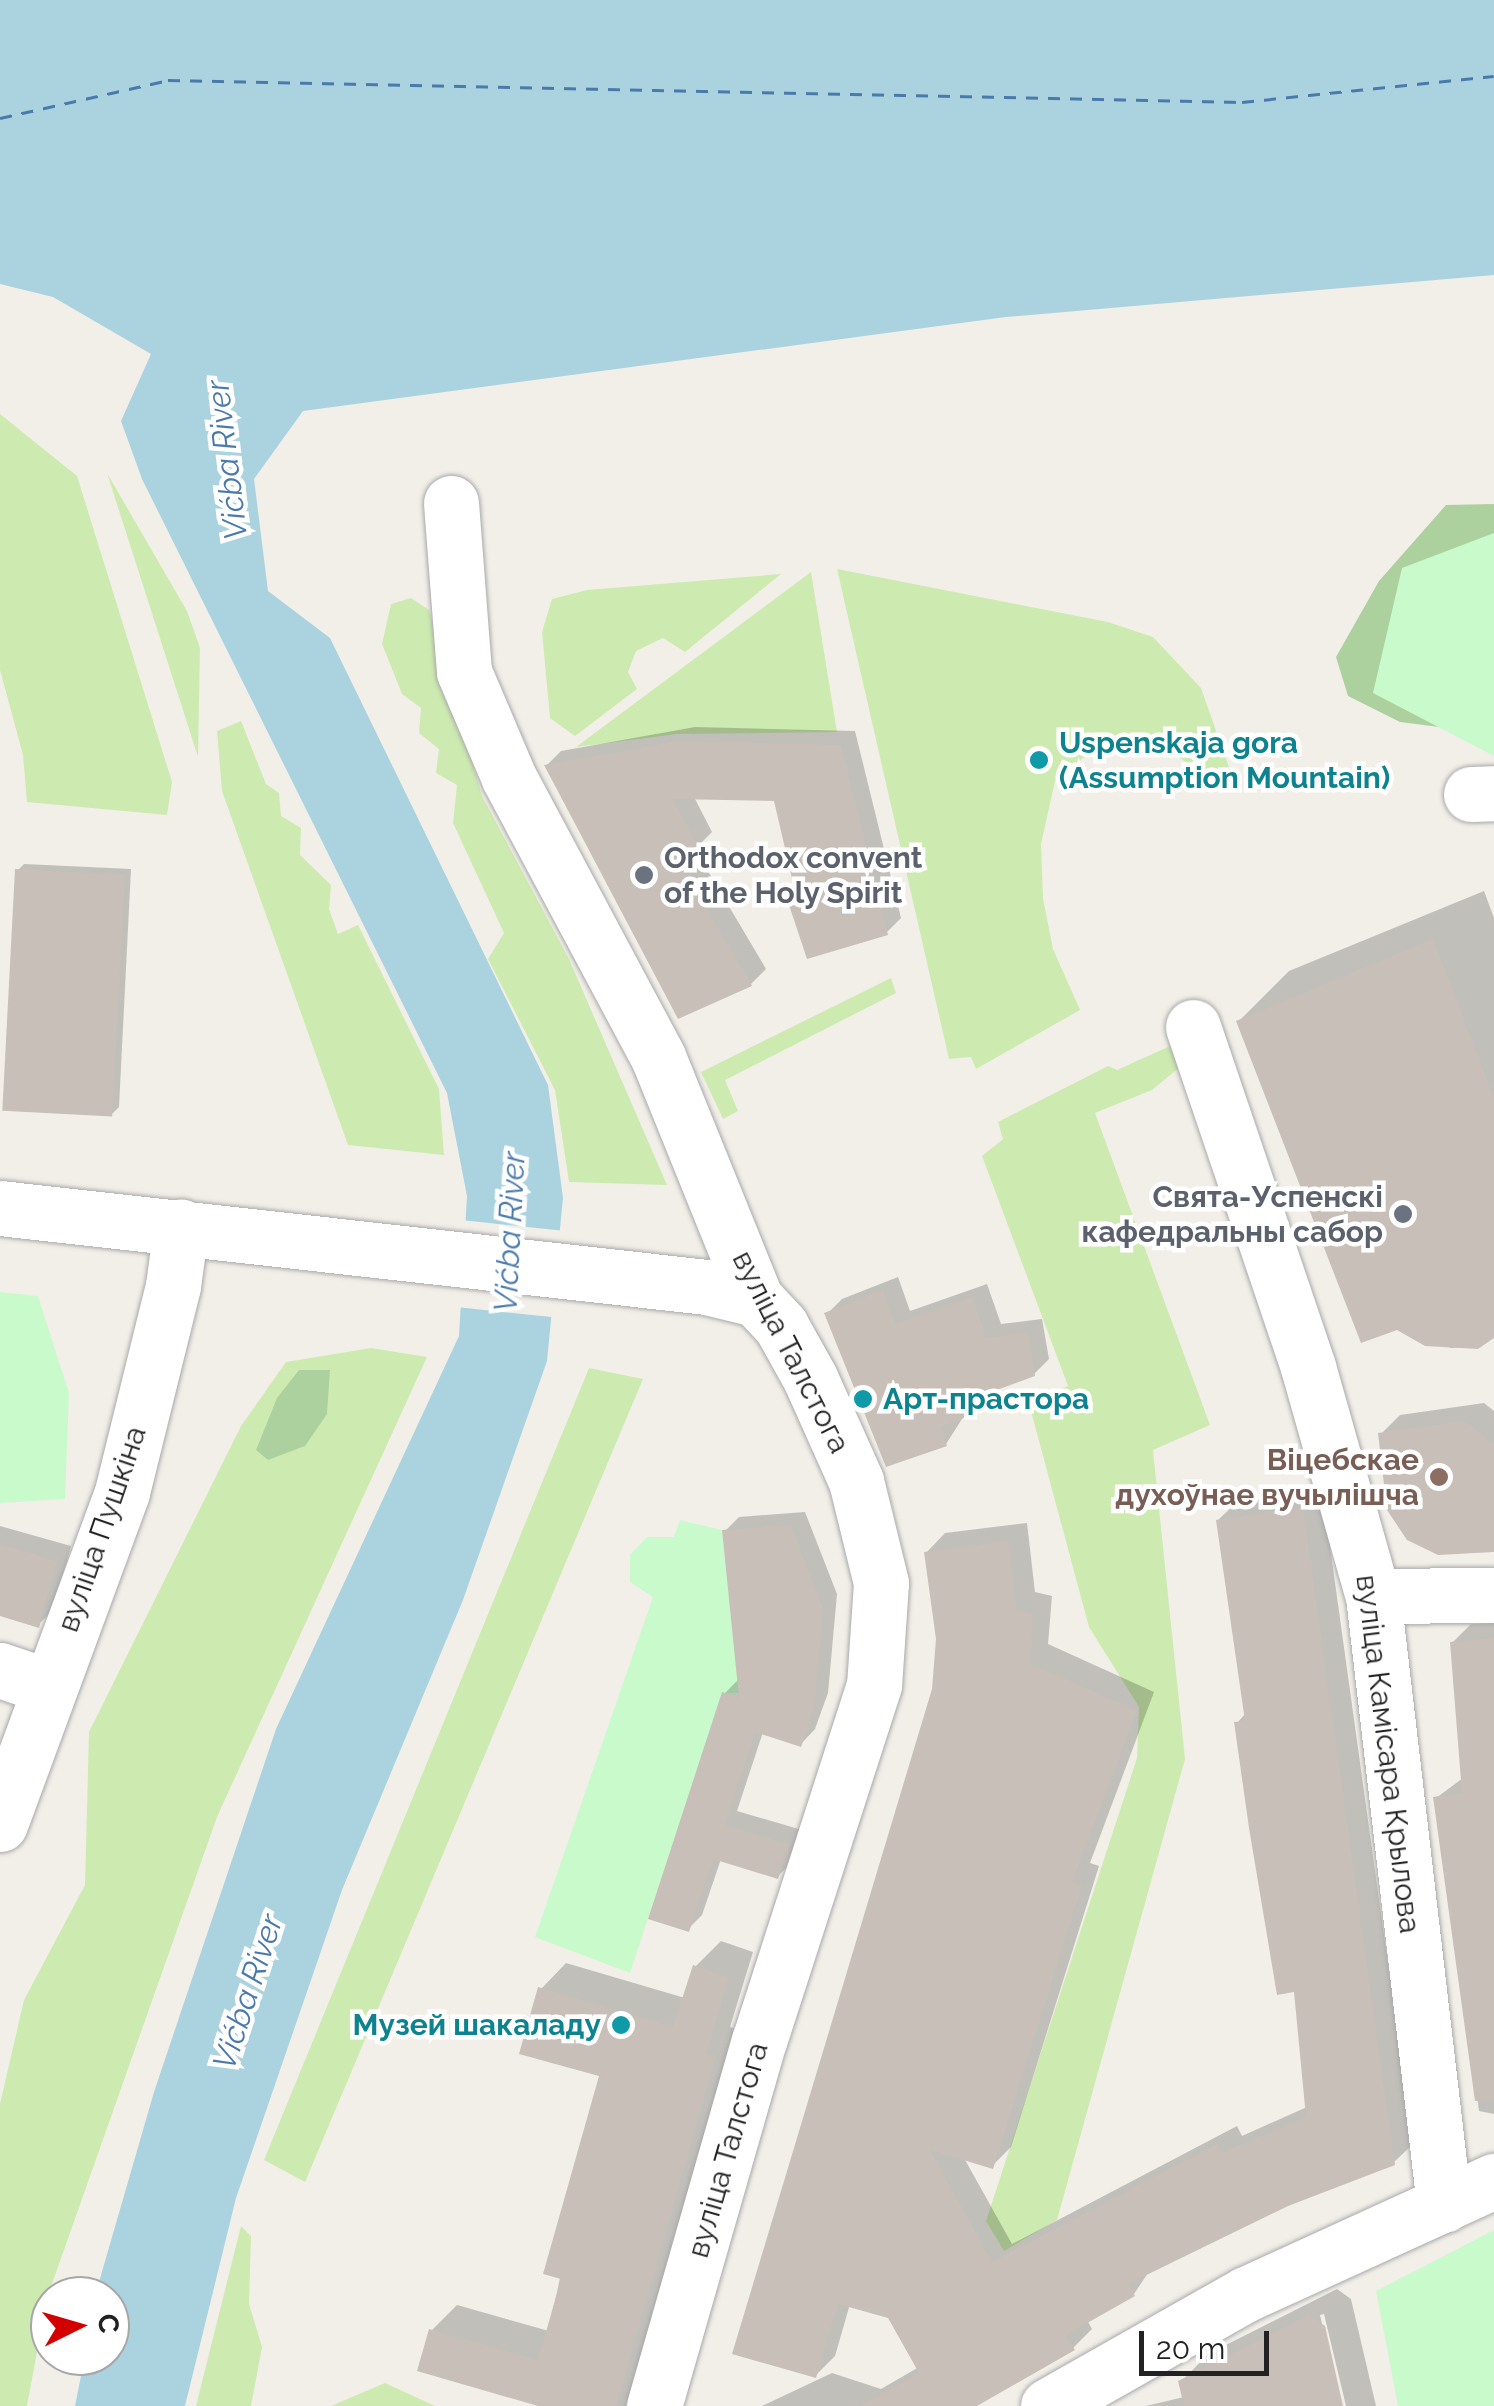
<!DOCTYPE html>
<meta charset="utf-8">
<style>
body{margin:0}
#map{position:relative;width:1494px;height:2406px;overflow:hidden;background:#f2efe9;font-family:Raleway,sans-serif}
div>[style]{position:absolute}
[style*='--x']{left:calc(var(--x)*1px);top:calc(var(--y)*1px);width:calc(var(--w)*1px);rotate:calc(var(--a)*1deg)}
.grass>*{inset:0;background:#cdebb0}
.forest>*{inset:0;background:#add19e}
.park>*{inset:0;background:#c8facc}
.water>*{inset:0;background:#aad3df}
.pier>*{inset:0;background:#f2efe9;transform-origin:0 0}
.shadow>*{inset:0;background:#0003}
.ferry>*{height:2.5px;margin-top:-1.25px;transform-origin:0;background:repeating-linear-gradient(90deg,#4a7aab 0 12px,transparent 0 22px)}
.building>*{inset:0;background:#c7bfb8;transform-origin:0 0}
.roads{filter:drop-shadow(0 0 2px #a9a9a9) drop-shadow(0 0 2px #a9a9a9)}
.minor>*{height:55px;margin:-27.5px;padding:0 27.5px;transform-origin:27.5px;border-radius:27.5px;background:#fff}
.dots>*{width:28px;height:28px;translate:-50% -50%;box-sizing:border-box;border:5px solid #fff;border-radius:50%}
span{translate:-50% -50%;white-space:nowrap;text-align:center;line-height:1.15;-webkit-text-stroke:9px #fff;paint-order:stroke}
.culture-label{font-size:30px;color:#0d838f;font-weight:700}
.left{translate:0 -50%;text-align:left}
.right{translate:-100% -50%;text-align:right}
.worship-label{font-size:30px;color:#5b616d;font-weight:700}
.street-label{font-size:30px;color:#222}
.education-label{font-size:30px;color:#785e54;font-weight:700}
.water-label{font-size:32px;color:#4a7aab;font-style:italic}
.north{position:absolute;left:30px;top:2276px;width:100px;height:100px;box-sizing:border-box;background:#fff;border:2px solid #a7a7a7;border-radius:50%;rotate:85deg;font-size:28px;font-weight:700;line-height:40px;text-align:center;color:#222}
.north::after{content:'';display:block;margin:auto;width:35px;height:45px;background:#d40000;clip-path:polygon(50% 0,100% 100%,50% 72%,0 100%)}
.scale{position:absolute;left:1139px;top:2331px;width:130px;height:45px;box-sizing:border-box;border:5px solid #222;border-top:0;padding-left:12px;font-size:30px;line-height:35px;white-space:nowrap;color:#222;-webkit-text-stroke:8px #fff;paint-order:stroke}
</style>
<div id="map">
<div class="grass">
<i style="clip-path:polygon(0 414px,77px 476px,172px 782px,167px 815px,27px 802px,23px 755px,0 670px)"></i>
<i style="clip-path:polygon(107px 473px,187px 611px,200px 648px,198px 757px)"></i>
<i style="clip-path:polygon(837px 569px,1108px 622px,1153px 637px,1201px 688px,1231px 773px,1223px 787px,1162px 746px,1129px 745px,1083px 758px,1055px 781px,1041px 844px,1043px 898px,1053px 949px,1080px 1010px,976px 1069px,971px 1057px,949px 1059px)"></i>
<i style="clip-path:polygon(811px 572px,837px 732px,677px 734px,576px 747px)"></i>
<i style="clip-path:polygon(781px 574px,685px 652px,663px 638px,636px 651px,628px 672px,637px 689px,575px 736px,550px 718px,542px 632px,552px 599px,587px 590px)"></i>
<i style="clip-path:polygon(411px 598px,429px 610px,482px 796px,569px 959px,667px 1185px,569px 1182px,555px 1090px,488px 959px,504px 933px,453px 823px,457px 785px,436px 773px,439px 749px,419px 733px,421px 708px,402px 694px,382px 644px,391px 604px)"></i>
<i style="clip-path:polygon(241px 721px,266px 784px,279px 793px,281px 816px,301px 828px,300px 855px,331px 885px,329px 909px,338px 934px,358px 925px,439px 1089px,444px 1155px,348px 1145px,222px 791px,217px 731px)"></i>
<i style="clip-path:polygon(891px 978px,896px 993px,725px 1080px,738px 1111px,723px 1119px,701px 1072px)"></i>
<i style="clip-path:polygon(1170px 1046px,1180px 1067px,1152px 1090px,1095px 1113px,1210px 1425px,1153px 1450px,1185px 1759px,1057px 2220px,1004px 2251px,986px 2221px,1137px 1758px,1139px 1707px,1089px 1627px,1028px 1400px,1068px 1386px,982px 1156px,1003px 1139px,998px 1122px,1108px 1066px,1117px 1070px)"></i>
<i style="clip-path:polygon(371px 1348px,427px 1357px,217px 1817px,47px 2298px,27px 2406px,0 2406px,0 2104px,24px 2000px,85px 1885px,89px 1732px,241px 1426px,286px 1362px)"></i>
<i style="clip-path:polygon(589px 1368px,643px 1379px,305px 2182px,264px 2160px)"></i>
<i style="clip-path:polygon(241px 2226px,251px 2236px,249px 2304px,262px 2347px,251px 2406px,196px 2406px)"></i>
<i style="clip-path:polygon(385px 2383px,435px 2406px,331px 2406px)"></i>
</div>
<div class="forest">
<i style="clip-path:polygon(1494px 504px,1494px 734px,1400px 722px,1348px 696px,1336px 657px,1379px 581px,1446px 505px)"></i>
<i style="clip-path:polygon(299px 1370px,330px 1370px,327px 1414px,305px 1446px,268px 1460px,256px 1450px,277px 1398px)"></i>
</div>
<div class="park">
<i style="clip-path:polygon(1494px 533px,1494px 756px,1373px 693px,1402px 568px)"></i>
<i style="clip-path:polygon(0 1292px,38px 1296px,69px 1393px,65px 1499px,0 1503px)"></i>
<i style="clip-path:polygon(680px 1520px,722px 1530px,739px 1693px,722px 1693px,630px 1973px,535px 1937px,653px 1597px,630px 1582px,630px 1555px,647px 1537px,674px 1537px)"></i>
<i style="clip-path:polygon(1494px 2230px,1494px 2406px,1398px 2406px,1376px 2291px)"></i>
</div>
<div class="water">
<i style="clip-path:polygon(0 0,1494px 0,1494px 275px,1006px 317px,303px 411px,254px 479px,268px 591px,330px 638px,548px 1085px,563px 1198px,547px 1361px,463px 1600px,342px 1890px,236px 2198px,185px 2406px,75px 2406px,85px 2356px,110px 2356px,110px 2296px,97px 2296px,99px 2282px,154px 2092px,276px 1729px,459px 1336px,467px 1196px,447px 1093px,142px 479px,121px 421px,151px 354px,53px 297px,0 284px)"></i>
</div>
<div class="pier">
<i style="left:461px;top:1220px;width:105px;height:87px;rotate:6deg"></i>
</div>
<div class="shadow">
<i style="clip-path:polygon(695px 727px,855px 731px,901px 918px,886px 933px,787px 890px,795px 882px,776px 798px,694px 797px,712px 832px,695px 849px,766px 969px,751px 984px,679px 1016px,547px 765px,561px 751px)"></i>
<i style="clip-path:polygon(24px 864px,131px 869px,119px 1107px,112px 1114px,17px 871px)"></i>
<i style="clip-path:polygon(1484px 891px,1494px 918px,1494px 1331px,1477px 1346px,1451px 1348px,1397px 1327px,1239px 1021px,1289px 971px)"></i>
<i style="clip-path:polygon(898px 1277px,910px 1311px,987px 1284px,1001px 1324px,1042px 1319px,1049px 1359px,1034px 1374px,978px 1394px,946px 1444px,827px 1314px,842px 1299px)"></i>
<i style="clip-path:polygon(1484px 1403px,1494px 1411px,1494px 1549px,1381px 1434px,1400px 1415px)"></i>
<i style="clip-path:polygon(1322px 1489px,1413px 2144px,1393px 2163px,1287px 2203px,1150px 2270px,1134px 2294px,1087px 2320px,1092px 2329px,1073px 2348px,975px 2406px,762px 2406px,832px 2373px,881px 2389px,919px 2367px,890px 2316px,850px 2304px,835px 2356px,815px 2376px,934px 1690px,938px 1639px,926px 1553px,945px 1533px,1027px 1523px,1035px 1592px,1052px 1596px,1048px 1644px,1154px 1692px,1090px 1863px,1099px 1866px,1011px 2147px,992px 2166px,964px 2158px,1012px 2244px,1237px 2126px,1242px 2136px,1307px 2107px,1296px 1990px,1237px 1723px,1246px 1713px,1218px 1520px,1238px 1501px)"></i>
<i style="clip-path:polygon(805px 1512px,837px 1594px,828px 1693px,815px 1729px,801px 1744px,763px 1732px,737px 1811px,802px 1830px,792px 1862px,778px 1876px,721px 1859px,702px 1915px,688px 1929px,724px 1694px,740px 1678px,725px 1531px,739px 1517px)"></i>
<i style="clip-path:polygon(0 1526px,71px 1546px,53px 1610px,38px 1625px,0 1614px)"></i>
<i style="clip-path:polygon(1494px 1623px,1494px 2114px,1479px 2111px,1436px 1798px,1463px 1778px,1452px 1643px,1471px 1624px)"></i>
<i style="clip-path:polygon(721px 1941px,753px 1952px,730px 2027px,740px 2030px,635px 2397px,626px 2406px,550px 2406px,431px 2331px,457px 2305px,549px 2331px,602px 2075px,541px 1989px,566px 1963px,685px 1998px,695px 1967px)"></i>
<i style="clip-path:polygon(1337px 2289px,1351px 2299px,1376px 2406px,1346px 2406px,1324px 2314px,1320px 2315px,1341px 2406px,1146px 2406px,1184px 2397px,1181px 2382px,1208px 2354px)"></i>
</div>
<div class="ferry">
<i style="--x:0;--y:118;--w:172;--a:-12.7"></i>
<i style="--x:168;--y:80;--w:1074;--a:1.17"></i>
<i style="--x:1242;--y:102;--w:253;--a:-5.9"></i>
</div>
<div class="building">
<i style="clip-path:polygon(678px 741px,841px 745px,888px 935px,807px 959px,784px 890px,794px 887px,774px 801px,673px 799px,699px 849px,680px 864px,752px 986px,678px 1019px,544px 765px)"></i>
<i style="left:15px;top:869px;width:110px;height:242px;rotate:3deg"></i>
<i style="clip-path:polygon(1433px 939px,1494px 1098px,1494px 1338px,1478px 1349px,1425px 1346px,1397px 1330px,1361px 1343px,1236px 1021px)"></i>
<i style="clip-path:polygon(883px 1290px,895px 1324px,972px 1297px,986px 1338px,1028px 1332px,1035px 1376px,961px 1403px,966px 1417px,940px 1427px,947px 1446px,886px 1467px,824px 1313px)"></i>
<i style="clip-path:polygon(1464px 1421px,1494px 1444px,1494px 1552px,1438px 1555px,1407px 1540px,1387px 1510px,1378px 1433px)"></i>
<i style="clip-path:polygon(1303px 1507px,1395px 2165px,1288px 2206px,1128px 2284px,1135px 2296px,1066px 2335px,1075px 2350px,977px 2406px,861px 2406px,919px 2373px,888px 2318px,838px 2304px,816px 2378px,732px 2354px,932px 1689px,936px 1639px,924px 1552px,1009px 1541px,1016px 1610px,1033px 1615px,1030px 1663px,1137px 1711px,1072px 1882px,1082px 1885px,993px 2169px,930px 2150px,992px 2262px,1217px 2144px,1222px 2153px,1306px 2117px,1294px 1992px,1277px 1995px,1249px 1828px,1234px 1722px,1245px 1721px,1216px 1520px)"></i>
<i style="clip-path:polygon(791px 1525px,823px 1609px,814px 1709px,801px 1747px,755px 1732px,725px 1825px,790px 1844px,778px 1879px,713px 1859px,689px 1932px,648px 1919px,722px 1692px,739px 1698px,722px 1530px)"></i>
<i style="clip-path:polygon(0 1544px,57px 1561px,39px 1628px,0 1616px)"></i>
<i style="clip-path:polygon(1494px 1638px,1494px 2100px,1475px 2101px,1433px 1797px,1462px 1793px,1450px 1642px)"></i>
<i style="clip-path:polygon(693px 1965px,729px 1978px,706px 2053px,716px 2056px,616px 2406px,538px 2406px,417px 2371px,429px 2329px,538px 2360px,561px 2279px,543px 2274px,599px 2076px,519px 2054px,538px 1987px,673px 2027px)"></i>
<i style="clip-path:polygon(1309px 2315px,1325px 2326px,1343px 2406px,1184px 2406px,1178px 2381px)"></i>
</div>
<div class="roads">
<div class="minor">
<i style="--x:451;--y:503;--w:169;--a:85.6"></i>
<i style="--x:464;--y:672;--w:115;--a:67"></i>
<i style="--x:509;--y:778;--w:316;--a:61.9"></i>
<i style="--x:658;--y:1057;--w:261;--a:68"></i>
<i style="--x:756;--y:1299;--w:37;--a:47"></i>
<i style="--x:781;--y:1326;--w:60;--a:60.9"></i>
<i style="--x:810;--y:1378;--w:113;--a:65.9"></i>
<i style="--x:856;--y:1481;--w:105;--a:76.2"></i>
<i style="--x:881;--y:1583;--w:102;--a:93.9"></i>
<i style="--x:874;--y:1685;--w:373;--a:107.9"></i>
<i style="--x:759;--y:2040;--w:381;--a:106"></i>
<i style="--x:1471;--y:794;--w:23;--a:-2"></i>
<i style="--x:1193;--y:1027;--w:359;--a:71.3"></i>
<i style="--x:1308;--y:1367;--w:238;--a:74.2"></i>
<i style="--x:1373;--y:1596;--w:613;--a:83.35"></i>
<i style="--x:0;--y:1208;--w:711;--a:6.38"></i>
<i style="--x:707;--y:1287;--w:50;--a:13.8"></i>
<i style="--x:1373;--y:1596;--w:121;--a:-0.5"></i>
<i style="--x:0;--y:1670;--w:50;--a:18.8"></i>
<i style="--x:0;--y:1824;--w:354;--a:-69.8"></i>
<i style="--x:122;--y:1492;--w:212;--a:-76.1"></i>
<i style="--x:173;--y:1286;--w:60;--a:-82.3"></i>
<i style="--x:1048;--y:2406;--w:227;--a:-29.5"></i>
<i style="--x:1246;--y:2294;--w:273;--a:-24.5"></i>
</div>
</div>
<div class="dots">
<i style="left:1039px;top:760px;background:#0f9aa8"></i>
<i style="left:644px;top:875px;background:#6b7280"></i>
<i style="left:1403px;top:1214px;background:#6b7280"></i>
<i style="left:863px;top:1399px;background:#0f9aa8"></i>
<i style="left:1439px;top:1477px;background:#8d6e63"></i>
<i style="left:621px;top:2025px;background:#0f9aa8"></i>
</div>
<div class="culture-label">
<span class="left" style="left:1059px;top:760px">Uspenskaja gora<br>(Assumption Mountain)</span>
<span class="left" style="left:883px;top:1399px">Арт-прастора</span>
<span class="right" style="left:601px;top:2025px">Музей шакаладу</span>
</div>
<div class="worship-label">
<span class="left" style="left:664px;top:875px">Orthodox convent<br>of the Holy Spirit</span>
<span class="right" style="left:1383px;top:1214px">Свята-Успенскі<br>кафедральны сабор</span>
</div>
<div class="street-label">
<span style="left:791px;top:1352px;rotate:63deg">вуліца Талстога</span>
<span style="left:102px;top:1529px;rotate:-71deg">вуліца Пушкіна</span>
<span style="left:1388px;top:1754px;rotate:83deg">вуліца Камісара Крылова</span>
<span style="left:728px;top:2150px;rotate:-74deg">вуліца Талстога</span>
</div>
<div class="education-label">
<span class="right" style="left:1419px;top:1477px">Віцебскае<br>духоўнае вучылішча</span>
</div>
<div class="water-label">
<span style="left:227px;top:460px;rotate:-97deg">Vićba River</span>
<span style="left:510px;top:1232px;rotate:-87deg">Vićba River</span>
<span style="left:248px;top:1992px;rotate:-72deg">Vićba River</span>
</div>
<div class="north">С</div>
<div class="scale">20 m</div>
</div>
